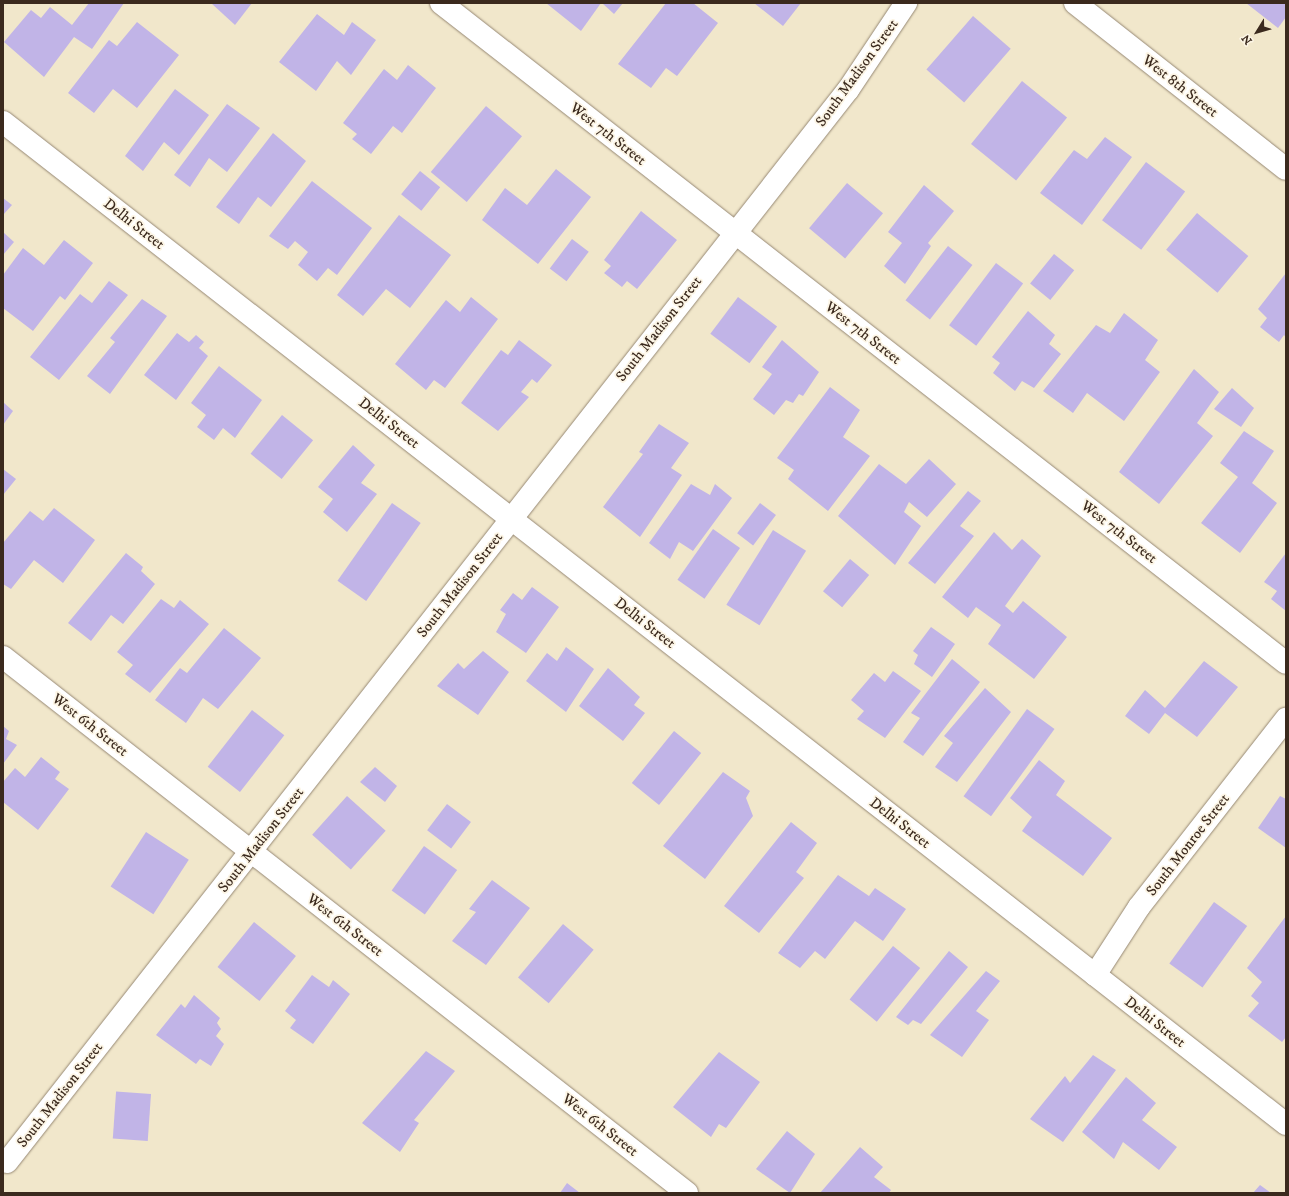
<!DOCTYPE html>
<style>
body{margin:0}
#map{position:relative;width:1289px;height:1196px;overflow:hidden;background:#f1e7cb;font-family:"IM FELL DW Pica",serif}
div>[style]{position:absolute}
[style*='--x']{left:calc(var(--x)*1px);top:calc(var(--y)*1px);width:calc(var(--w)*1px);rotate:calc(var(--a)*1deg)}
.building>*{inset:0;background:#c1b4e7;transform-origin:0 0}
.roads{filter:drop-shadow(0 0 1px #968874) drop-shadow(0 0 1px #968874)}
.minor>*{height:22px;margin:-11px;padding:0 11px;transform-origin:11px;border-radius:11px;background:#fff}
.tertiary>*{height:22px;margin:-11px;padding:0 11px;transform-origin:11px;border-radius:11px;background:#fff}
span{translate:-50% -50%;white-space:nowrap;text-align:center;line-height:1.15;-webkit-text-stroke:3.5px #fcf5e5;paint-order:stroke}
.street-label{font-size:15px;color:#3b2a1e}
.frame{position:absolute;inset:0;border:4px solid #3b2a1e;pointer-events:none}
.north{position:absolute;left:1237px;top:12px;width:40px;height:40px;-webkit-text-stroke:3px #fcf5e5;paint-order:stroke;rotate:233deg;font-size:11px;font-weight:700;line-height:16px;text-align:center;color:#3b2a1e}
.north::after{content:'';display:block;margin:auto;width:14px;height:18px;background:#3b2a1e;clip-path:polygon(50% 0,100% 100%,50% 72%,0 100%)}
</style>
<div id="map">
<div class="building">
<i style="clip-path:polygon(89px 3px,124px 3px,92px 49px,74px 37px,44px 77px,4px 42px,31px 10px,41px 18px,50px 7px,72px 25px)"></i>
<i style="clip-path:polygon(211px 3px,252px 3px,235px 25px)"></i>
<i style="clip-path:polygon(546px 3px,601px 3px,581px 31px)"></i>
<i style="clip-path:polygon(602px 3px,623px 3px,614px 14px)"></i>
<i style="clip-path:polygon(666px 3px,693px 3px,718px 23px,677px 76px,666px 68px,651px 88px,618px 64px)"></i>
<i style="clip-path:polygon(754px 3px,801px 3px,783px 26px)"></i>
<i style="clip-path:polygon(1246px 3px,1286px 3px,1286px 17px,1278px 28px)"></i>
<i style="clip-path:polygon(317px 14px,344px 35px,352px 22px,376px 40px,351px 75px,337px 61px,316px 91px,279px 62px)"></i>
<i style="left:973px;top:16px;width:50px;height:71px;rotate:41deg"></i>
<i style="clip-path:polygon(137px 22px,179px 55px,137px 108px,113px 89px,94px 113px,68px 93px,109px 40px,117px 46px)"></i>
<i style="clip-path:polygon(408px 65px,436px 88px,402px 133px,393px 126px,371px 154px,352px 139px,357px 134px,343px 123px,384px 69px,397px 80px)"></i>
<i style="left:1022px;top:81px;width:58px;height:81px;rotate:39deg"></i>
<i style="clip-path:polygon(175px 89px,209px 115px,179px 155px,164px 142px,143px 171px,125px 156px)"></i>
<i style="clip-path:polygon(227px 104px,260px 128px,227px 172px,209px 158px,190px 187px,174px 175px)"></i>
<i style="left:486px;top:106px;width:47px;height:86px;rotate:40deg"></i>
<i style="clip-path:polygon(273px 133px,306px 161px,271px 207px,258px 197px,239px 224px,216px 207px)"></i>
<i style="clip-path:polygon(1105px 137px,1132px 157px,1082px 225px,1040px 193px,1074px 150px,1087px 159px)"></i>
<i style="left:1146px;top:162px;width:49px;height:73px;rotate:37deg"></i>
<i style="clip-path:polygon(556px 169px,591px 197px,538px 264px,482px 220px,505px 188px,527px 205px)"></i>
<i style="left:420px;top:171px;width:26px;height:30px;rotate:39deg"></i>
<i style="clip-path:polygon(312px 181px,372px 228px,337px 275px,328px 268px,317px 281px,298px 265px,308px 252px,295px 241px,288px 249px,269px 236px)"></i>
<i style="left:847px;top:183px;width:47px;height:59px;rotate:40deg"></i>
<i style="clip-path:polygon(924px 185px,954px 211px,928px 243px,931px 246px,905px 284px,884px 266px,902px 243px,888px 232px)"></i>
<i style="clip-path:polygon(3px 198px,12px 205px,3px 215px)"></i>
<i style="clip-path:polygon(641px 211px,677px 240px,637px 289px,627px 281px,622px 287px,604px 273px,611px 266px,604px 260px)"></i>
<i style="left:1197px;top:213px;width:67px;height:48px;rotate:40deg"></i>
<i style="clip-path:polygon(399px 215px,451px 255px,410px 308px,386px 289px,363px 316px,337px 295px)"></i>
<i style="clip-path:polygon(3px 232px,14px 242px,3px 255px)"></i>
<i style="left:572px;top:239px;width:21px;height:37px;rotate:37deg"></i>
<i style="clip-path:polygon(64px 240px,93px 263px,65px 300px,60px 296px,33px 331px,3px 308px,3px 275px,23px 248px,44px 265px)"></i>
<i style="left:948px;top:246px;width:31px;height:69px;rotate:38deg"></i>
<i style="left:1054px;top:254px;width:26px;height:38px;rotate:39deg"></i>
<i style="left:996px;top:263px;width:34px;height:78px;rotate:37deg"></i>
<i style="clip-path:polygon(1286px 273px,1286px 338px,1284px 335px,1279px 342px,1260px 327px,1267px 318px,1258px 309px)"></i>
<i style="clip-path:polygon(109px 281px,128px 295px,59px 380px,30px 357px,80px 294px,92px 303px)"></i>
<i style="clip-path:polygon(471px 297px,498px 319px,445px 388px,434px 380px,426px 390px,395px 364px,446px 300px,460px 312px)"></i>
<i style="left:738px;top:297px;width:49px;height:46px;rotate:37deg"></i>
<i style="clip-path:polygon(142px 299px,167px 316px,110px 394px,87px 376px,115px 342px,110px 338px)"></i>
<i style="clip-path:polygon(1028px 311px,1055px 335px,1049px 344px,1061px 354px,1034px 388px,1022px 381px,1015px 391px,993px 373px,1000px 363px,992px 357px)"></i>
<i style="clip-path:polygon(1124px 313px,1158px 340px,1145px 360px,1160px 372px,1124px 421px,1087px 393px,1073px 413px,1043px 391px,1096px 325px,1110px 333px)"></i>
<i style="clip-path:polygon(177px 333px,189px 342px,196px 335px,204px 342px,199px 348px,208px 356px,176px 400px,144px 375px)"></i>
<i style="clip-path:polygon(519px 340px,552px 365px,537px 383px,532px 379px,521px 392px,529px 397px,498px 431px,461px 403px,501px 350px,508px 355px)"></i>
<i style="clip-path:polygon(782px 340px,819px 372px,803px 396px,799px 394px,793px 403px,786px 400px,774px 415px,753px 399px,772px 374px,762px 367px)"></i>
<i style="clip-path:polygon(219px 366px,262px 400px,235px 438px,223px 428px,214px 440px,197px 427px,206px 415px,191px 403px)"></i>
<i style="clip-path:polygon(1194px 369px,1219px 392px,1197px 423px,1213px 436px,1159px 504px,1119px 472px)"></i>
<i style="clip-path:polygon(830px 387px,860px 410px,843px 437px,870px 456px,828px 511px,788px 479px,794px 470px,777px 458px)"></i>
<i style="clip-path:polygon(1232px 388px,1254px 408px,1241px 427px,1214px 409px)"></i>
<i style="clip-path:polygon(3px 402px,13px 411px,3px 425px)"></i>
<i style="left:282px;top:415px;width:40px;height:50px;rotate:39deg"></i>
<i style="clip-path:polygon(659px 424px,689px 443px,671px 468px,682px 475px,640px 537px,603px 507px,643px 454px,639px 452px)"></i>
<i style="clip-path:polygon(1244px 431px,1274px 451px,1252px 483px,1277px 503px,1240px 553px,1201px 523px,1238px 477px,1220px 463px)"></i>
<i style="clip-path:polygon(353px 445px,375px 465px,361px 483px,377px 494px,347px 532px,323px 512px,333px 499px,318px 487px)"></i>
<i style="clip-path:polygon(929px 459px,956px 484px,927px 517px,909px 502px,904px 512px,921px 526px,895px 565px,838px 516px,879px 464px,906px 484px)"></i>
<i style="clip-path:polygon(3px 469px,16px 479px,3px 495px)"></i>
<i style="clip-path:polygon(691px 484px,710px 495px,715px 484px,732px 498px,693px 551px,679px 542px,670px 559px,649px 543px)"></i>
<i style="clip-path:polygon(968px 491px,981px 501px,960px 526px,974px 536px,935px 584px,908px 563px)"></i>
<i style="left:392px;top:503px;width:35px;height:95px;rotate:35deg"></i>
<i style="left:760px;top:503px;width:20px;height:38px;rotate:37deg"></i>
<i style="clip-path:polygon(54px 508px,95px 540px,63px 583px,34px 560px,11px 589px,3px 584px,3px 543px,30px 511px,43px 521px)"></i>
<i style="left:713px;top:529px;width:33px;height:62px;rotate:35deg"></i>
<i style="left:773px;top:530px;width:39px;height:88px;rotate:32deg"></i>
<i style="clip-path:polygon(994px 532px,1012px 550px,1022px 539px,1041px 556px,1005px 606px,1013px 613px,1023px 601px,1067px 637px,1034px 679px,988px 644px,1001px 625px,976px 607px,968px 618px,942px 597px)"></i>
<i style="clip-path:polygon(126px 553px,143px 567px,141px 571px,155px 584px,123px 624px,111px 615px,91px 641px,68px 623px)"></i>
<i style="clip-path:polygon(1286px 553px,1286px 611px,1271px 599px,1277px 591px,1264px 582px)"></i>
<i style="left:850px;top:559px;width:25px;height:42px;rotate:40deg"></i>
<i style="clip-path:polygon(532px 587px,559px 607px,526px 653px,496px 632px,506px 614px,500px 610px,513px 593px,522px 600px)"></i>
<i style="clip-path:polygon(161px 599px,174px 608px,180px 600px,209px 624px,150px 693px,125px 674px,133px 665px,117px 652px)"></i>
<i style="clip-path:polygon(931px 627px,955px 644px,932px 677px,914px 664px,918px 655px,913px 651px)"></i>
<i style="clip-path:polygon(224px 628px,261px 658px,218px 709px,203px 698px,186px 723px,155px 700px,180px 668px,187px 673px)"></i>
<i style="clip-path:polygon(566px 647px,594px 669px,566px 712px,526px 681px,547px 653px,557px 661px)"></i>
<i style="clip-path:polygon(483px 651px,509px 672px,478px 715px,437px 686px,458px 663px,464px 669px)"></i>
<i style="clip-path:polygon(952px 659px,980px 682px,923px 756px,903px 742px,920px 718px,911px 713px)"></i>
<i style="clip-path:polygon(1204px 661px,1238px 687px,1197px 737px,1165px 713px,1149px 734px,1125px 716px,1145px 690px,1165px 708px)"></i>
<i style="clip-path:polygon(608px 668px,640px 697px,634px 705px,645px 713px,623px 741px,579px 706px)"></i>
<i style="clip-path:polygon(893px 671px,921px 691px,885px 738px,857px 719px,864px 711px,851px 700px,874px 673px,885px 682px)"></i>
<i style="clip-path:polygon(985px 688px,1011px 712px,957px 782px,935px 767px,953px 743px,944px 736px)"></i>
<i style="left:1027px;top:709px;width:34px;height:108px;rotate:36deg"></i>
<i style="left:252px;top:710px;width:41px;height:72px;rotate:38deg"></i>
<i style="clip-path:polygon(3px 726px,9px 731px,6px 739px,17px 745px,3px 764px)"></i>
<i style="left:674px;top:731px;width:35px;height:67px;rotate:39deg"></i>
<i style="clip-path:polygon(41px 757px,60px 772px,55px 779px,69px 789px,38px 830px,3px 802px,3px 782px,15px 768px,25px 777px)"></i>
<i style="clip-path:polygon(1039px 760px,1065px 781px,1056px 795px,1112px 838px,1083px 876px,1022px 831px,1032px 817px,1010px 798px)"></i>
<i style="clip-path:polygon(375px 767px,397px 786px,385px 802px,360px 782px)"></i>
<i style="clip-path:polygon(723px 772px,750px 791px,746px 798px,753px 816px,705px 879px,663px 846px)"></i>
<i style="left:347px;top:796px;width:52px;height:52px;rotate:42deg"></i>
<i style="clip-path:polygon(1280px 796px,1286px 799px,1286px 848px,1258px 828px)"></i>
<i style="left:447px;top:804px;width:30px;height:33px;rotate:37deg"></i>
<i style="clip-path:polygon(791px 822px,817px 843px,796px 872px,804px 878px,759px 933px,724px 906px)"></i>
<i style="left:146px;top:832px;width:51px;height:65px;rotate:33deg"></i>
<i style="left:424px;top:846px;width:41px;height:55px;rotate:36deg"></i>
<i style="clip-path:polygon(838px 875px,869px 896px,875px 888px,906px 909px,883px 941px,855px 921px,825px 959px,815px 951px,800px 968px,778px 953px)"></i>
<i style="clip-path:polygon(492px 880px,530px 908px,486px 965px,452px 941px,476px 912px,469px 909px)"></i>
<i style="left:1214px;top:902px;width:41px;height:76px;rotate:36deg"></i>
<i style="clip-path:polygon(1286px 916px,1286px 1037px,1282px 1042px,1248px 1016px,1259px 1003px,1251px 996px,1262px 982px,1247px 968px)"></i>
<i style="left:254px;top:922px;width:54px;height:58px;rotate:39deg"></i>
<i style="left:563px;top:924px;width:40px;height:70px;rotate:40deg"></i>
<i style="left:893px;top:946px;width:35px;height:69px;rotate:39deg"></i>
<i style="clip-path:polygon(949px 951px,968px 967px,921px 1024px,913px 1020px,908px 1025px,896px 1017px)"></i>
<i style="clip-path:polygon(986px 971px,1000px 981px,976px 1011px,989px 1020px,962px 1057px,930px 1035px)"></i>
<i style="clip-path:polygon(312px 975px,329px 987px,333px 980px,350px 994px,313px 1044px,290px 1028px,296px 1020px,285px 1011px)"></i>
<i style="clip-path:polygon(194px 995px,220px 1018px,217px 1023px,221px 1029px,216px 1036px,224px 1044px,211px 1066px,200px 1059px,196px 1064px,156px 1035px,181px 1004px,185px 1008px)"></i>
<i style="clip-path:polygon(426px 1051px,455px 1071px,414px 1120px,419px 1123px,400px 1152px,362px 1123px)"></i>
<i style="clip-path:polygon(719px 1052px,760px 1082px,726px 1128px,719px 1124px,711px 1137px,673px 1107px)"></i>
<i style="clip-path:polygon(1093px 1055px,1116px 1070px,1063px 1142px,1030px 1119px,1065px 1076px,1070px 1083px)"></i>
<i style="clip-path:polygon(1126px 1077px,1156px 1103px,1142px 1120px,1177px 1147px,1159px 1170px,1123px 1142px,1114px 1159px,1082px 1132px)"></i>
<i style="left:151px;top:1094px;width:47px;height:35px;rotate:94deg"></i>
<i style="clip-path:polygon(787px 1131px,815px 1154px,790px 1193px,756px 1169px)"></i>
<i style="clip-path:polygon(860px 1147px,883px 1167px,874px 1177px,891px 1190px,889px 1193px,820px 1193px)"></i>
<i style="clip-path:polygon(567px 1183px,580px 1193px,560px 1193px)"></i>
<i style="clip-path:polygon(1260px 1185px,1271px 1193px,1253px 1193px)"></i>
</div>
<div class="roads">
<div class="minor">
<i style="--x:441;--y:3;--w:1072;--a:37.99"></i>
<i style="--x:3;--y:122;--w:1628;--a:37.99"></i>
<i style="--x:3;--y:657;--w:869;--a:38.08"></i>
<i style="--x:1095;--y:975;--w:81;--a:-57.1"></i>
<i style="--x:1139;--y:907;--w:239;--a:-52"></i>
<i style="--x:7;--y:1162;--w:1363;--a:-51.89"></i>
<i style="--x:848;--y:90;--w:105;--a:-56.3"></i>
</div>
<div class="tertiary">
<i style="--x:1075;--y:3;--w:268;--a:38.2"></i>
</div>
</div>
<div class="street-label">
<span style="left:857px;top:73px;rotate:-54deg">South Madison Street</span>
<span style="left:1180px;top:86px;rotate:38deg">West 8th Street</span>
<span style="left:608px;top:134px;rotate:38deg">West 7th Street</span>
<span style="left:134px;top:224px;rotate:38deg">Delhi Street</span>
<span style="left:659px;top:329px;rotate:-52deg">South Madison Street</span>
<span style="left:863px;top:333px;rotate:38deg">West 7th Street</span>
<span style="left:389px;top:423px;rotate:38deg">Delhi Street</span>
<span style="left:1119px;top:532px;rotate:38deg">West 7th Street</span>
<span style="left:460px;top:585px;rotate:-52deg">South Madison Street</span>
<span style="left:645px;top:623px;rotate:38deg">Delhi Street</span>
<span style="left:90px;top:725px;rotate:38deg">West 6th Street</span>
<span style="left:900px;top:823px;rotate:38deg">Delhi Street</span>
<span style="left:261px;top:840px;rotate:-52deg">South Madison Street</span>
<span style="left:1188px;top:845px;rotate:-52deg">South Monroe Street</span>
<span style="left:345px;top:925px;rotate:38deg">West 6th Street</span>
<span style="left:1155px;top:1022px;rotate:38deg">Delhi Street</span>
<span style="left:60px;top:1095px;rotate:-52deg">South Madison Street</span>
<span style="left:600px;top:1125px;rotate:38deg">West 6th Street</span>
</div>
<div class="frame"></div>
<div class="north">N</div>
</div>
